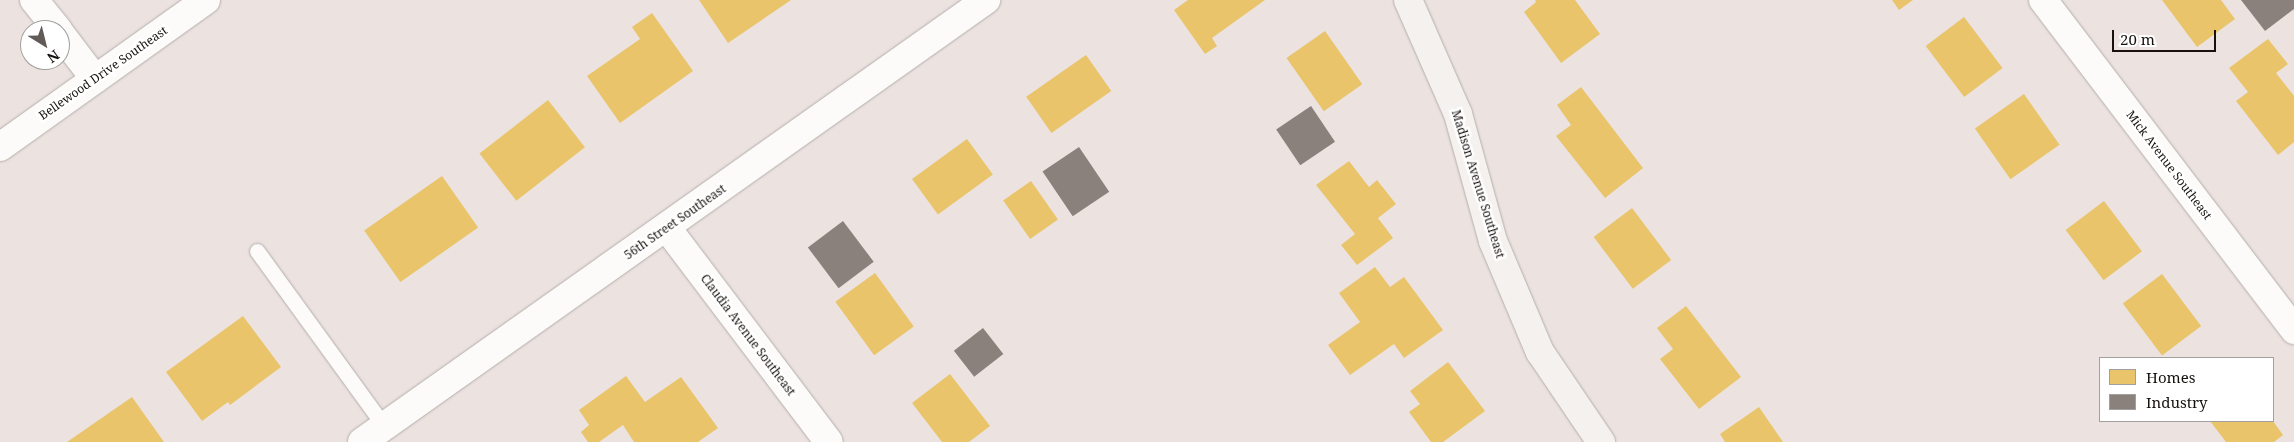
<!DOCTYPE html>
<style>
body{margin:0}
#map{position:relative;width:2294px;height:442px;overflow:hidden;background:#ece3e0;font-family:"Noto Serif",serif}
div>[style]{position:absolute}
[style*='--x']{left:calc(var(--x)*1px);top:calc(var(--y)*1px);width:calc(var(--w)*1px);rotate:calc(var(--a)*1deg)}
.homes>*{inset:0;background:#e9c46a;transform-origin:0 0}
.industry>*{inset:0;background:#8a817c;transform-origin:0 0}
.roads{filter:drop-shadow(0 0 1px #b4aeab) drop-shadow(0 0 1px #b4aeab)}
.lane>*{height:15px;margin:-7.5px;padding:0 7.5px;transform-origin:7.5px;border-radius:7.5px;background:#fcfbfa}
.street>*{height:28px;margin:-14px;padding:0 14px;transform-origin:14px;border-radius:14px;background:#fcfbfa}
.secondary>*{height:28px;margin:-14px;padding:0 14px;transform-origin:14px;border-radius:14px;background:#f5f1ee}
span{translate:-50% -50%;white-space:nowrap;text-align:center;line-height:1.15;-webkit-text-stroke:5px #fff;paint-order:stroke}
.street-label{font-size:12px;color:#17110f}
.legend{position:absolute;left:2099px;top:357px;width:175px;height:65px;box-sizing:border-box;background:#fff;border:1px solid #a2a09f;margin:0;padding:6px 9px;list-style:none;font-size:15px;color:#17110f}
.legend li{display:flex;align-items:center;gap:10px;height:25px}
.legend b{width:25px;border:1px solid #a2a09f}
.north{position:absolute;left:20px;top:20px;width:50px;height:50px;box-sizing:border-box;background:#fff;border:1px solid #a2a09f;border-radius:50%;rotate:144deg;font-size:14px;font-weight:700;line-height:20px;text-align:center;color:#17110f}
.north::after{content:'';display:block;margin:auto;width:18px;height:22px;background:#625a58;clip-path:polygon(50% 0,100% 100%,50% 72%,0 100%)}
.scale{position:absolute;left:2112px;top:30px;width:104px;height:22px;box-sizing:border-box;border:2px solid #17110f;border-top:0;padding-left:6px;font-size:15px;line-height:18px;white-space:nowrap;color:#17110f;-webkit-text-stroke:4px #fff;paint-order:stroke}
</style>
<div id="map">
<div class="homes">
<i style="clip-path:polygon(699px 0,791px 0,728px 43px)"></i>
<i style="clip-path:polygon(1188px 0,1265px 0,1212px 38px,1217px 46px,1205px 54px,1174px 10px)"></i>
<i style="clip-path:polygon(1535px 0,1575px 0,1600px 34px,1561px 63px,1524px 12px,1536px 2px)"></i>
<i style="clip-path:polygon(1892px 0,1913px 0,1899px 10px)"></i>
<i style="clip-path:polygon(2162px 0,2221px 0,2235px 19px,2197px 47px)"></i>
<i style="clip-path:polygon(652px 13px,693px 71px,620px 123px,587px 76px,640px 39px,632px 27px)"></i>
<i style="left:1964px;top:17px;width:64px;height:48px;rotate:53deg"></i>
<i style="left:1325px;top:31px;width:65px;height:47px;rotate:55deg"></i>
<i style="clip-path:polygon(2268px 39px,2288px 64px,2276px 73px,2294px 96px,2294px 142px,2278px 155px,2236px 101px,2248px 92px,2229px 68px)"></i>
<i style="left:1086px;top:55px;width:44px;height:73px;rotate:55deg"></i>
<i style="clip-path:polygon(1581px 87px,1643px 168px,1605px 198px,1556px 136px,1571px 125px,1557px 105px)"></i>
<i style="left:2024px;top:94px;width:62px;height:60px;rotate:55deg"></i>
<i style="left:548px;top:100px;width:60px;height:87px;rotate:52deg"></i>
<i style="left:967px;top:139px;width:44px;height:68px;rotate:54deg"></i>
<i style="clip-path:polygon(1349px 161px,1369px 187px,1377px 180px,1396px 204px,1378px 218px,1393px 238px,1357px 265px,1341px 245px,1355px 234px,1316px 185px)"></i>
<i style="left:442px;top:176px;width:63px;height:95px;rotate:55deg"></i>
<i style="left:1031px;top:181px;width:47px;height:34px;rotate:55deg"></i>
<i style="left:2104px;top:201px;width:63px;height:48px;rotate:53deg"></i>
<i style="left:1632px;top:208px;width:65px;height:48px;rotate:53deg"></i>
<i style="clip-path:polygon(1375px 267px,1390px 287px,1404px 277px,1443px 330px,1404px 358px,1394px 344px,1350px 375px,1328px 345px,1360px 322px,1339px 293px)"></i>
<i style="left:875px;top:273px;width:66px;height:49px;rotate:54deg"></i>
<i style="left:2162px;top:274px;width:65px;height:49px;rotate:53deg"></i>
<i style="clip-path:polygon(1686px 306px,1741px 377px,1699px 409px,1660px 359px,1673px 349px,1657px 328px)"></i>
<i style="clip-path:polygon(243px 316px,281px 367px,230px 405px,228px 402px,202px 421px,166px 372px)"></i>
<i style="clip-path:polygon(1448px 362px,1485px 411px,1443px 442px,1431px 442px,1409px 412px,1420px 404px,1410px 391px)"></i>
<i style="clip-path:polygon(950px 374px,990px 426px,969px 442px,942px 442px,912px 403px)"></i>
<i style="clip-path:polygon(626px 376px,645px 402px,681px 377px,718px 428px,698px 442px,634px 442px,623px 425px,599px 442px,588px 442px,581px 432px,589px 425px,579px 410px)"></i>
<i style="clip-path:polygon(132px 397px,164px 442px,67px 442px)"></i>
<i style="clip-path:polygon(1759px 407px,1783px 442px,1725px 442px,1720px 434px)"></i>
<i style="clip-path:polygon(2210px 421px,2273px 421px,2283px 435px,2274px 442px,2226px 442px)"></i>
</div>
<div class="industry">
<i style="clip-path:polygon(2241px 0,2294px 0,2294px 9px,2265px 31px)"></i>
<i style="left:1311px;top:106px;width:43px;height:42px;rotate:56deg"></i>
<i style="left:1079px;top:147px;width:54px;height:44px;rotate:56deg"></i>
<i style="left:843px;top:221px;width:51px;height:44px;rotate:53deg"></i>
<i style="left:983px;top:328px;width:33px;height:37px;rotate:52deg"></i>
</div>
<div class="roads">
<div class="lane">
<i style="--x:257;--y:251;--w:216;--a:54"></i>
</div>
<div class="street">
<i style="--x:34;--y:0;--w:38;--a:51"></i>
<i style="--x:2043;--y:0;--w:415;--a:52.7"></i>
<i style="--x:60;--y:33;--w:58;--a:52.7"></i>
<i style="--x:0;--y:147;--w:253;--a:-35.5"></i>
<i style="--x:667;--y:228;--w:268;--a:52.9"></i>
<i style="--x:362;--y:442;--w:765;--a:-35.31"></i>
</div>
<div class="secondary">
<i style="--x:1408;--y:0;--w:124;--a:66.3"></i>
<i style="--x:1458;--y:114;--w:132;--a:74.6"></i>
<i style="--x:1493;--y:241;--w:121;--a:67.1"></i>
<i style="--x:1540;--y:352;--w:109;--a:55.9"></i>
</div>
</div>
<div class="street-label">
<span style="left:103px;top:73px;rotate:-35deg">Bellewood Drive Southeast</span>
<span style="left:2169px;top:165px;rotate:53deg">Mick Avenue Southeast</span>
<span style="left:1478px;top:184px;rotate:73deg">Madison Avenue Southeast</span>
<span style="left:675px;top:222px;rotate:-35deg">56th Street Southeast</span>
<span style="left:748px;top:335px;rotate:53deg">Claudia Avenue Southeast</span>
</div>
<ul class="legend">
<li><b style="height:14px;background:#e9c46a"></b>Homes</li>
<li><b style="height:14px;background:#8a817c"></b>Industry</li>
</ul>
<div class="north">N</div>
<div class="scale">20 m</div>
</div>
